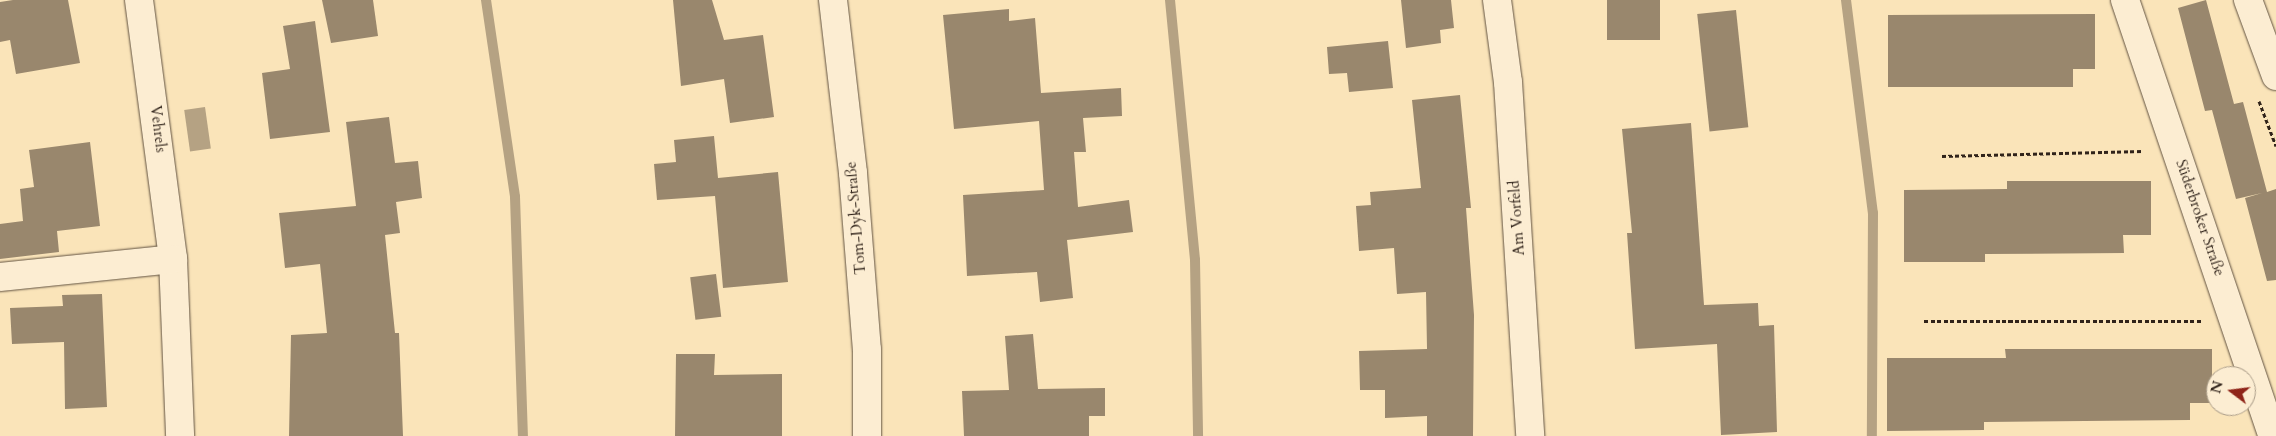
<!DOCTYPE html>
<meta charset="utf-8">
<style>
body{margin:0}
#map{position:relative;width:2276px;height:436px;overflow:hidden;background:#fae4b9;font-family:Cardo,serif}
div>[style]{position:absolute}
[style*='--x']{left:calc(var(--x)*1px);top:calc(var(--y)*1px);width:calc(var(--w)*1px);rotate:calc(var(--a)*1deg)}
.water>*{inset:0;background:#b5a283;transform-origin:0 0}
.stream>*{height:10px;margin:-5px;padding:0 5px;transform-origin:5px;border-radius:5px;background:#b5a283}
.building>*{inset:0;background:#99876d;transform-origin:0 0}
.path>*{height:3px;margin-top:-1.5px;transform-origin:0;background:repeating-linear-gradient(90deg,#30231a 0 4px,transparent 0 6.5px)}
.roads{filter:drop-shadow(0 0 1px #625342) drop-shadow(0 0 1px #625342)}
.minor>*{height:28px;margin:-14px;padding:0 14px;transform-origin:14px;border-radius:14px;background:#fcedd2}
.tertiary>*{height:28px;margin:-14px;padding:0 14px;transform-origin:14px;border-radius:14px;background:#fcedd2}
span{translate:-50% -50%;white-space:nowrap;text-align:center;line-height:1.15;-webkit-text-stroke:4.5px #fcedd2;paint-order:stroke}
.street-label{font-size:15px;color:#30231a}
.north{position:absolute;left:2206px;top:366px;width:50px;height:50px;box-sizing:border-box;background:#fcedd2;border:1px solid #aa9c88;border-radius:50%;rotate:285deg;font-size:14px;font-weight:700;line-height:20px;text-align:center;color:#30231a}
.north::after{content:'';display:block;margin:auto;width:18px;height:22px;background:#8f2418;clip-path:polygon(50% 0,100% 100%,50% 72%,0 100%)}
</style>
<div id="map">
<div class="water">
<i style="left:205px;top:107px;width:42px;height:21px;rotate:82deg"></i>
</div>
<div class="stream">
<i style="--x:486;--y:0;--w:199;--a:81.6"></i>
<i style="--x:515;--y:197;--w:239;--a:88.1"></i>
<i style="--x:1170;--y:0;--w:261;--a:84.5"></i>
<i style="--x:1195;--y:260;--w:176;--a:89"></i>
<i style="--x:1846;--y:0;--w:215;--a:82.8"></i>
<i style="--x:1873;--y:213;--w:223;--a:90.3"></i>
</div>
<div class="building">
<i style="clip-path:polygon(13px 0,68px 0,80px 63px,16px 74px,10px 40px,0 42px,0 2px)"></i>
<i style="clip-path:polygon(322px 0,373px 0,378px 36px,331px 43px)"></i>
<i style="clip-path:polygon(673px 0,712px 0,724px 40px,763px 35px,774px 117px,730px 123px,724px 79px,681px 86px)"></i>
<i style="clip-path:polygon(1401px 0,1451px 0,1454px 28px,1440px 30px,1441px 43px,1406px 48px)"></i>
<i style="left:1607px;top:0;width:53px;height:40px"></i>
<i style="clip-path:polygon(2206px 0,2234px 104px,2243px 102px,2267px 192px,2276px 189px,2276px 280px,2267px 281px,2245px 198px,2262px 193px,2236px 199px,2212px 110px,2205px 111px,2178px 8px)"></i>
<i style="clip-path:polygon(1009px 9px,1009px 21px,1035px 18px,1041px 93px,1121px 88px,1122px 116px,1083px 118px,1086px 152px,1074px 152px,1078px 207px,1129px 200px,1133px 232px,1067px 240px,1073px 298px,1040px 302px,1037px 272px,967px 276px,963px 195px,1044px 190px,1039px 121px,954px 129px,943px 15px)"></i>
<i style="left:1736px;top:10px;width:118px;height:39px;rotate:84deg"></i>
<i style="clip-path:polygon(2095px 14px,2095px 69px,2073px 69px,2073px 87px,1888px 87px,1888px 15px)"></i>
<i style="clip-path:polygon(315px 21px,330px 132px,270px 139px,262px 73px,290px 69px,283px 26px)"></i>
<i style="clip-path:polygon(1388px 41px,1393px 88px,1349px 92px,1347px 73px,1329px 74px,1327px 47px)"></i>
<i style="clip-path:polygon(1460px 95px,1471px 208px,1466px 208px,1474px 315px,1473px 436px,1427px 436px,1427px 416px,1385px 418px,1385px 390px,1360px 390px,1359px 351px,1427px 349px,1426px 292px,1397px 294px,1394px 248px,1359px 251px,1356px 206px,1371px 205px,1370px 192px,1421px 188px,1412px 100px)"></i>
<i style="clip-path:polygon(389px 117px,395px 163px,418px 161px,422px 198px,396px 202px,400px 233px,385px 235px,395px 333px,399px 333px,403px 436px,289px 436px,291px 335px,327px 333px,320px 264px,285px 268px,279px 213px,356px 206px,346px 122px)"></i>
<i style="clip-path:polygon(1691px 123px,1704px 305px,1758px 303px,1759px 326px,1774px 325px,1777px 432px,1721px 435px,1717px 344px,1635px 349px,1627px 233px,1632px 233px,1622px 129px)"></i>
<i style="clip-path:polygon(714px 136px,718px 178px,778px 172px,788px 282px,723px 288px,715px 196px,657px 200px,654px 164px,676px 162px,674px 140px)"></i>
<i style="clip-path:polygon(90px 142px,100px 226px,57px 231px,59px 252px,0 259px,0 224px,23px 221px,20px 189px,34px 187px,29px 150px)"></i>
<i style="clip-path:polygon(2007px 181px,2151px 181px,2151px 235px,2123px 235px,2124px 253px,1985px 254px,1985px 262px,1904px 262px,1904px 190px,2007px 189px)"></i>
<i style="left:716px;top:274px;width:43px;height:26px;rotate:83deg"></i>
<i style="clip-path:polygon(102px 294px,107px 407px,65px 409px,64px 342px,12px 344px,10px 308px,63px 306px,62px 295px)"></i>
<i style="clip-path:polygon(1033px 334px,1038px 389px,1105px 388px,1105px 416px,1089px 416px,1089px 436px,964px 436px,962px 391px,1009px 390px,1005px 336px)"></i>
<i style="clip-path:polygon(2005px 349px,2212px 349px,2212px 403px,2190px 403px,2190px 420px,1984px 422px,1984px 430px,1887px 431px,1887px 358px,2006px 358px)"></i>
<i style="clip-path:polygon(676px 354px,715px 354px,714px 375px,782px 374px,782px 436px,675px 436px)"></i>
</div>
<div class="path">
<i style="--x:2259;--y:101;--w:48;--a:69.3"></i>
<i style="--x:1942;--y:156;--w:201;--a:-1.4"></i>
<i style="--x:1924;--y:321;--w:277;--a:0"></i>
</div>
<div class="roads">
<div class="minor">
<i style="--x:139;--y:0;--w:261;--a:82.5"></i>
<i style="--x:173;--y:259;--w:177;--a:87.7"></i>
<i style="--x:833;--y:0;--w:174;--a:83.4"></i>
<i style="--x:853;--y:173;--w:178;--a:85.5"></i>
<i style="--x:867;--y:350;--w:86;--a:90"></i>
<i style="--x:1497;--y:0;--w:83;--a:82.4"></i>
<i style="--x:1508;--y:82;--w:355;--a:86.4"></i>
<i style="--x:2125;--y:0;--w:460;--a:71.3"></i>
<i style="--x:0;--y:277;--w:174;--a:-5.9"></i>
</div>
<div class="tertiary">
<i style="--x:2248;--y:0;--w:81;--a:69.8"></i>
</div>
</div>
<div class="street-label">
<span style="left:158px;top:129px;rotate:83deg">Vehrels</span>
<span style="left:856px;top:218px;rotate:-95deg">Tom-Dyk-Straße</span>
<span style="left:1517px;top:218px;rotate:-94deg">Am Vorfeld</span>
<span style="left:2200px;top:218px;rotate:71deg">Süderbroker Straße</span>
</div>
<div class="north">N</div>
</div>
